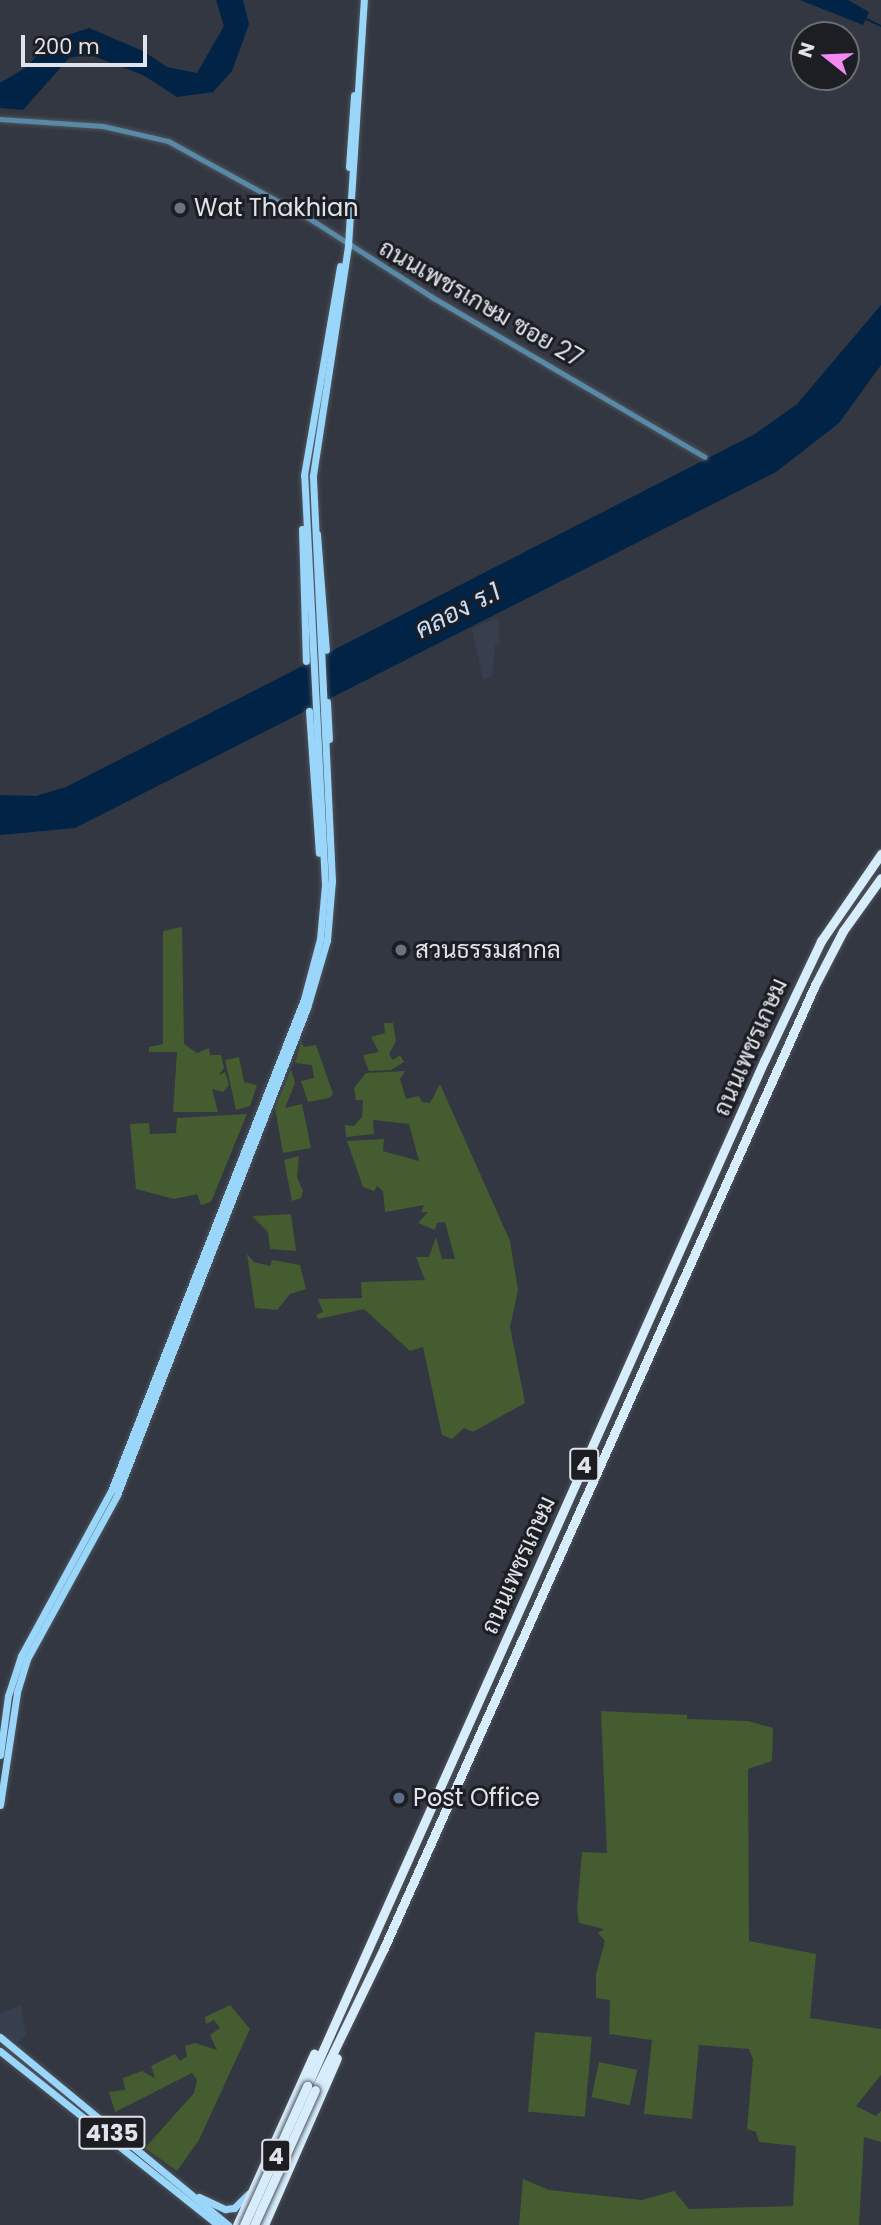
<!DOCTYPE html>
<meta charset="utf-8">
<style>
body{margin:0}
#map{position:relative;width:881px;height:2225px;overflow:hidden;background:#323741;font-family:Poppins,Sarabun,sans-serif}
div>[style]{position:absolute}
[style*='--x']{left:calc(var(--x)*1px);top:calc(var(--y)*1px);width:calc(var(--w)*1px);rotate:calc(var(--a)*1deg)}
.built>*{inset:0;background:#373f4f}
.green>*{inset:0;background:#445c2f;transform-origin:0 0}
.water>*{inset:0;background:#002346}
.stream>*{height:2px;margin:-1px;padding:0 1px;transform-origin:1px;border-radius:1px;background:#002346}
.roads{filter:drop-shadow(0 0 2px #4e535c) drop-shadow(0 0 2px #4e535c)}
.minor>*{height:5px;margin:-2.5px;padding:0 2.5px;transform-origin:2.5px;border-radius:2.5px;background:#5889a7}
.major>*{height:7px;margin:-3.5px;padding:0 3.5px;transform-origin:3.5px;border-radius:3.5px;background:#9ad5fa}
.highway>*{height:9px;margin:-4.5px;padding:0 4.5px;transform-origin:4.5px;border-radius:4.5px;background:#d7edfc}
.bridges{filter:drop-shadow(0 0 2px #4e535c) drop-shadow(0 0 2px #4e535c)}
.highway-bridge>*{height:9px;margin:-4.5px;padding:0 4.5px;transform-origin:4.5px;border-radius:4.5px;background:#d7edfc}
.dots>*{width:19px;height:19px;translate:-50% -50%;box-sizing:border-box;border:4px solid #1c1e23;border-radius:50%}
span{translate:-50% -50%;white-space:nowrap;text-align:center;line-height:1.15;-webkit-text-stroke:6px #1c1e23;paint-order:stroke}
.shield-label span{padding:2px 5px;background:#1c1e23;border:2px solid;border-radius:5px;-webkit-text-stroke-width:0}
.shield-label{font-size:23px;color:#dfe3ea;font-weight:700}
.poi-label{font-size:24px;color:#dfe3ea}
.left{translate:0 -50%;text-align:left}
.street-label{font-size:24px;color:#dfe3ea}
.water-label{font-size:26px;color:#c5e0fe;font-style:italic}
.north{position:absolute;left:790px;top:21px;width:70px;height:70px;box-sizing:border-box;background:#1c1e23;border:2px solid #6a6d73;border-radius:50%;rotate:288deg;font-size:19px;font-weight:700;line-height:28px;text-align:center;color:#dfe3ea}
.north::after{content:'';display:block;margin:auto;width:24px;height:32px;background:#f38af2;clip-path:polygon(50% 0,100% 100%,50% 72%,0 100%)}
.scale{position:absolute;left:21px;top:35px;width:126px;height:32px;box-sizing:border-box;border:4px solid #dfe3ea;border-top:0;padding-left:9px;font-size:21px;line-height:24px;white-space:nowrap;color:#dfe3ea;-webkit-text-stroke:5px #1c1e23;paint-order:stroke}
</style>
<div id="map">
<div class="built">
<i style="clip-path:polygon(498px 617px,500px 644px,495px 645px,492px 677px,483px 680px,472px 629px)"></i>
<i style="clip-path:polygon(21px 2005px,26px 2035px,18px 2043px,0 2030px,0 2013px)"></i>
</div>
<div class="green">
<i style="clip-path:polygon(182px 927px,184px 1044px,197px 1053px,209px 1048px,210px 1055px,221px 1055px,224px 1068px,219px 1075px,225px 1072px,229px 1085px,223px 1092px,212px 1089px,218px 1112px,173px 1112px,177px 1052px,149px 1052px,149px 1047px,163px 1044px,163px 931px)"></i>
<i style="clip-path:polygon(384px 1023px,393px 1023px,396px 1041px,389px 1054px,393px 1060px,400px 1055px,404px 1062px,391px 1070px,369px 1071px,363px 1055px,379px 1052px,371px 1037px,385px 1033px)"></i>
<i style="clip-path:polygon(301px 1042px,304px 1047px,316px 1045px,333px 1094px,329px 1098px,308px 1102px,301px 1081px,314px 1078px,312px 1065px,295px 1063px)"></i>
<i style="clip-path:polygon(239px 1057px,244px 1082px,257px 1085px,250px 1106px,236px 1110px,225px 1060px)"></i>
<i style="clip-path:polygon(291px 1069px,295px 1083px,285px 1108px,302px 1104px,311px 1148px,283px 1153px,275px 1108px)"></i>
<i style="clip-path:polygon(405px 1071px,400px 1079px,406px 1099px,419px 1096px,422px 1102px,430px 1103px,440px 1084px,510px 1241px,518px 1290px,510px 1327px,525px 1403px,473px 1432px,464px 1428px,452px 1439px,442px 1435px,423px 1347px,410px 1351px,364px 1309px,318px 1319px,316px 1315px,323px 1312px,318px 1299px,362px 1298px,361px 1282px,425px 1280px,416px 1257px,429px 1257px,436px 1237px,442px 1259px,455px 1259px,445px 1222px,437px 1223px,435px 1230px,418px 1223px,428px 1212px,421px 1212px,424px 1205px,385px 1212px,383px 1191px,377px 1186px,374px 1191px,363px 1187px,347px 1141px,384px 1139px,383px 1151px,419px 1161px,409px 1124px,373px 1120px,374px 1134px,346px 1137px,345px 1125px,354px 1126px,362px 1117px,363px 1100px,356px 1100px,354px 1088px,366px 1073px)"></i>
<i style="clip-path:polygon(247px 1114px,211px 1202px,201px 1205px,197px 1194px,174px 1199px,136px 1189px,130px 1124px,149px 1123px,150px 1134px,176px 1133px,177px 1118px)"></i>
<i style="clip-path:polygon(299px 1156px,297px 1177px,303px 1191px,301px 1198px,292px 1201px,284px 1160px)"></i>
<i style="clip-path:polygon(291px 1214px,296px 1251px,270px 1249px,268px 1232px,252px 1216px)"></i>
<i style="clip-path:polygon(247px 1254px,254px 1262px,270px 1266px,272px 1260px,300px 1265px,306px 1289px,290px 1294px,277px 1310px,255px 1308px)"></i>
<i style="clip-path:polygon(601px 1711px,687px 1715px,687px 1719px,748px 1721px,773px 1728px,772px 1761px,748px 1769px,749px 1941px,816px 1954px,810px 2018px,881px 2029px,881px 2075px,856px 2106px,876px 2116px,881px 2111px,881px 2142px,864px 2137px,859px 2225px,519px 2225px,523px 2179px,549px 2190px,642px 2200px,674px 2191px,689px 2209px,793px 2206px,796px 2146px,759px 2142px,756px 2132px,747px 2129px,753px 2059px,749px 2049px,699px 2045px,692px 2119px,644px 2114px,652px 2040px,609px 2034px,610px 2000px,596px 1998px,596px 1974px,605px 1941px,598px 1933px,604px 1929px,579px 1923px,577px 1910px,582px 1852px,607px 1853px)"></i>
<i style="clip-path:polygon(230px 2005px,250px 2029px,199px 2140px,177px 2171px,145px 2148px,194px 2093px,197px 2080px,192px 2073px,115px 2112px,109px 2092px,125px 2090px,123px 2078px,142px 2071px,155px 2078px,151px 2066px,175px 2054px,180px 2061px,187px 2056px,185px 2046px,195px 2043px,217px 2050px,210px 2035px,220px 2028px,214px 2020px,206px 2024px,205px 2017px)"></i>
<i style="left:535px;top:2032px;width:57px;height:80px;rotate:5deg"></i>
<i style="left:599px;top:2062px;width:39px;height:36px;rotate:12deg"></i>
</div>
<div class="water">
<i style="clip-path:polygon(216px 0,243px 0,249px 24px,232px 71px,213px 92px,177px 97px,143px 75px,88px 54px,69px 58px,23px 110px,0 108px,0 83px,25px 68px,52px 40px,89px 28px,143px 51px,167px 67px,197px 73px,224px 26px)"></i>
<i style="clip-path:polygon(800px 0,848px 0,869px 12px,863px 25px)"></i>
<i style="clip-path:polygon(881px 305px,881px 365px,839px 423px,776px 472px,75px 828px,0 835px,0 795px,36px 796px,66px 787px,755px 434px,797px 404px)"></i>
</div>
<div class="stream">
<i style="--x:866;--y:19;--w:17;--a:25"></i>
</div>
<div class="roads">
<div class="minor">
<i style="--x:0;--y:119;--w:103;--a:3.9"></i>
<i style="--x:103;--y:126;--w:67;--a:13"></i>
<i style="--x:168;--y:141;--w:158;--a:28.7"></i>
<i style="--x:307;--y:217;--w:148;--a:32.6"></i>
<i style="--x:432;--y:297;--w:316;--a:30.4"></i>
</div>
<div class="major">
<i style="--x:349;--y:167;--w:72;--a:-86"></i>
<i style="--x:302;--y:529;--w:132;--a:88.3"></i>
<i style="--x:317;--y:534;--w:116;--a:85.6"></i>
<i style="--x:327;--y:702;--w:37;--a:87"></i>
<i style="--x:309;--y:711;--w:142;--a:86"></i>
<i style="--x:0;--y:1755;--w:60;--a:-82.3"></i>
<i style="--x:8;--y:1696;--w:42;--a:-72"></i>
<i style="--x:21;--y:1656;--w:188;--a:-61.4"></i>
<i style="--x:111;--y:1491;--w:529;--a:-68.58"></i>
<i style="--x:304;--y:999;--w:62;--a:-75.1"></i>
<i style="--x:320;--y:939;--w:54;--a:-84.7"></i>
<i style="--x:325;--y:885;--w:411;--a:-92.9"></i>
<i style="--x:304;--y:475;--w:212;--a:-80.2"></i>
<i style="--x:0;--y:1805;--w:114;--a:-81.4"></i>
<i style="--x:17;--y:1692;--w:34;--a:-73"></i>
<i style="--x:27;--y:1659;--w:187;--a:-61.2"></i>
<i style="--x:117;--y:1495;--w:523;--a:-68.69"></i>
<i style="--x:307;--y:1008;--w:71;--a:-73.6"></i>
<i style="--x:327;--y:940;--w:59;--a:-85.2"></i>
<i style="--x:332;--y:881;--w:406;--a:-92.7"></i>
<i style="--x:313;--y:475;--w:233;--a:-81.3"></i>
<i style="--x:348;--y:245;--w:246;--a:-86.3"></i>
<i style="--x:0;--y:2037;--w:296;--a:39.5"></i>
<i style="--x:0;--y:2051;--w:279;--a:38.6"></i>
<i style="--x:199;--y:2197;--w:29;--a:25"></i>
<i style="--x:225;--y:2209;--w:9;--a:-6"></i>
<i style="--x:234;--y:2208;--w:20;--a:-45"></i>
</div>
<div class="highway">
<i style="--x:307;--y:2086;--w:1124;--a:-65.97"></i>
<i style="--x:765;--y:1059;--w:131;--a:-64.6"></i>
<i style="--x:821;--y:941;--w:106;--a:-55.4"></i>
<i style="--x:315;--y:2090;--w:158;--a:-64.1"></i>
<i style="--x:384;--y:1948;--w:1055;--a:-65.89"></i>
<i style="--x:815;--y:985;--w:61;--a:-62.6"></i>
<i style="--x:843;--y:931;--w:65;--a:-54.4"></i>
<i style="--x:237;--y:2225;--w:188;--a:-65.8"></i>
<i style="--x:264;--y:2225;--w:182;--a:-66.4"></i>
</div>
</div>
<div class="bridges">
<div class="highway-bridge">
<i style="--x:244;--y:2225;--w:153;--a:-65.6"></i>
<i style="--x:254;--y:2225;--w:148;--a:-65.7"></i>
</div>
</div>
<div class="dots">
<i style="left:180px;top:208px;background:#6b7280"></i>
<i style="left:401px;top:950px;background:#6b7280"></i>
<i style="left:399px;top:1798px;background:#5c6f8a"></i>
</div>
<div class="shield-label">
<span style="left:584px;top:1465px">4</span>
<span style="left:112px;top:2133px">4135</span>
<span style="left:276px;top:2156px">4</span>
</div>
<div class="poi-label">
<span class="left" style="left:194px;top:208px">Wat Thakhian</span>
<span class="left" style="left:415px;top:950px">สวนธรรมสากล</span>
<span class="left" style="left:413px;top:1798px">Post Office</span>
</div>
<div class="street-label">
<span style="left:481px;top:303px;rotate:30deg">ถนนเพชรเกษม ซอย 27</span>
<span style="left:750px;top:1047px;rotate:-66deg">ถนนเพชรเกษม</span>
<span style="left:518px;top:1565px;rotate:-66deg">ถนนเพชรเกษม</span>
</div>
<div class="water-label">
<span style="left:458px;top:611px;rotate:-27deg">คลอง ร.1</span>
</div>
<div class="north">N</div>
<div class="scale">200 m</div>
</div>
